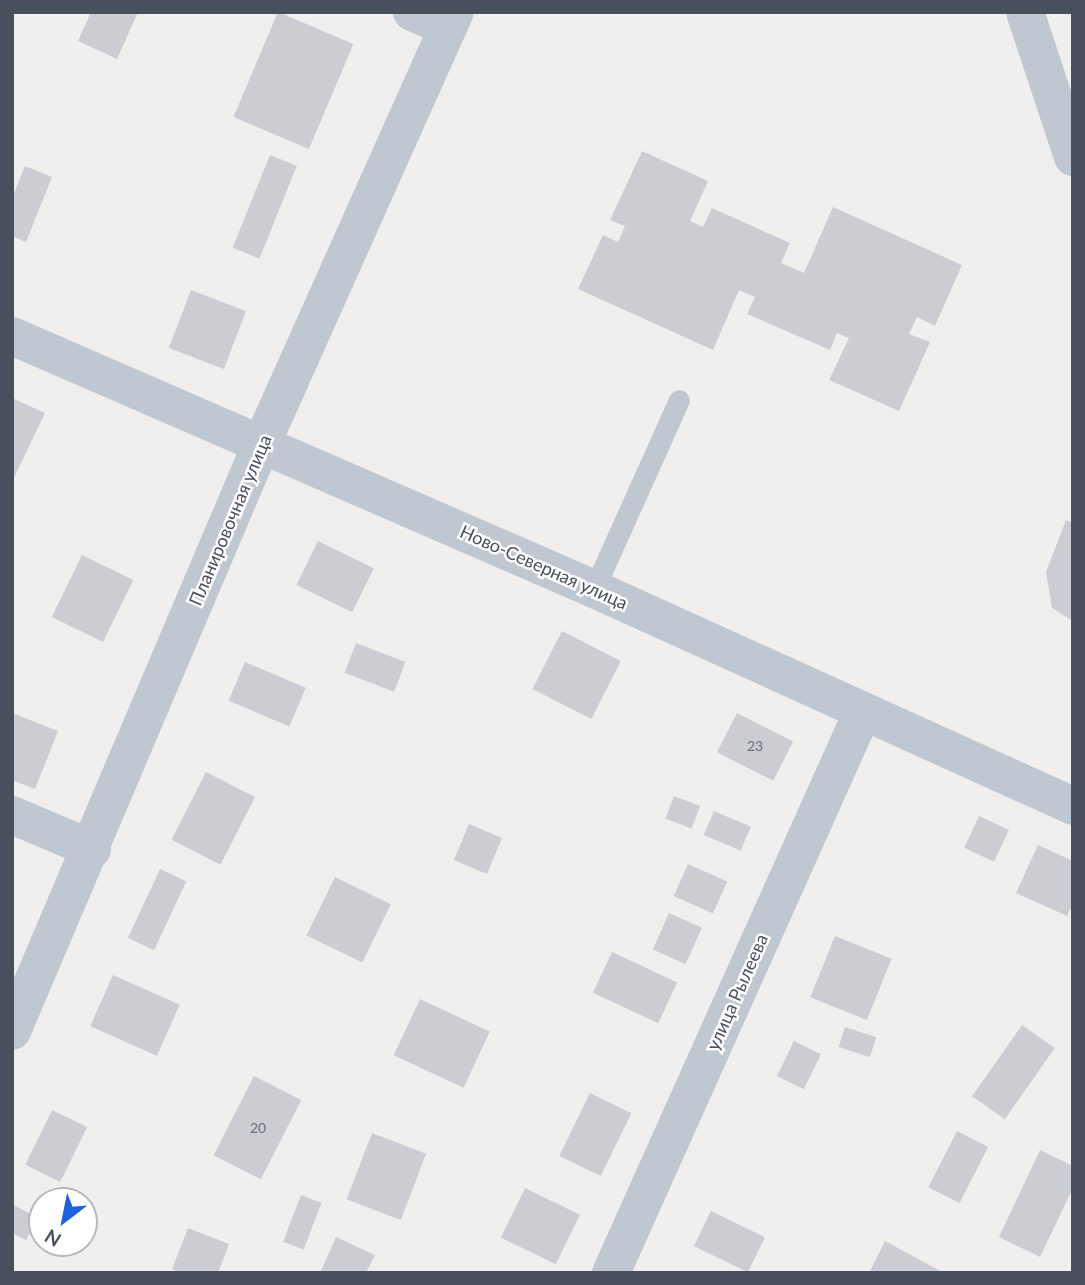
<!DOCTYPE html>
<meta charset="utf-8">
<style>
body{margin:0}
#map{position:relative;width:1085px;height:1285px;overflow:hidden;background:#f1efee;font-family:Lato,sans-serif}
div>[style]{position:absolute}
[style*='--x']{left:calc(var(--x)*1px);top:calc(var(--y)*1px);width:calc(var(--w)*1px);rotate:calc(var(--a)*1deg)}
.building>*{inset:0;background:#cbcdd3;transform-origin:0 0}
.service>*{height:21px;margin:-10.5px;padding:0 10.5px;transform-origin:10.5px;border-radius:10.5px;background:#bfc8d1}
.minor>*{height:38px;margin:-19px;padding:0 19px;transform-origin:19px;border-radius:19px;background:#bfc8d1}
span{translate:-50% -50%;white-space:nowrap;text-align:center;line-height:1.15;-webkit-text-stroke:5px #fff;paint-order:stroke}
.number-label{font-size:14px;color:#686f7a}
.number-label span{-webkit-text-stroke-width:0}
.street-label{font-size:18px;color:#47505c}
.frame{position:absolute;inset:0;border:14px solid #47505c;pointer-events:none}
.north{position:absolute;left:28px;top:1187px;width:70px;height:70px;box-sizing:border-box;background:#fff;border:2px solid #b5b9be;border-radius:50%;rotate:212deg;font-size:19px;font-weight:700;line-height:28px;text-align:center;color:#47505c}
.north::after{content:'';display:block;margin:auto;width:24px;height:32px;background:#1a62e0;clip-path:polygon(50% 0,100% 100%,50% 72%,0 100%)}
</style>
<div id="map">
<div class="building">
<i style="clip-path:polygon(91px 12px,138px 12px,117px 59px,78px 41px)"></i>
<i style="left:278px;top:12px;width:82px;height:114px;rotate:23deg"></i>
<i style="clip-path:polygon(642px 151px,708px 181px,690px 221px,703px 227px,712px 208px,790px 243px,781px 263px,804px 273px,833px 207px,962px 265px,935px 326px,917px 317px,909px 334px,930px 342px,899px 411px,829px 380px,849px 338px,837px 333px,830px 350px,747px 314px,755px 297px,739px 290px,713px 350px,578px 289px,603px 235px,618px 242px,625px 226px,610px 220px)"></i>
<i style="left:270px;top:155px;width:29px;height:100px;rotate:22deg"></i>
<i style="clip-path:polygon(25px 166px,52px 177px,26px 242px,12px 236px,12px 199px)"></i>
<i style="left:191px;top:290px;width:59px;height:62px;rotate:21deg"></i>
<i style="clip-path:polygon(12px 398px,45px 413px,12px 482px)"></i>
<i style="clip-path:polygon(1066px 520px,1073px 523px,1073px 621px,1052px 608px,1046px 572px)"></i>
<i style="left:318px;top:541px;width:62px;height:49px;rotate:26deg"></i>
<i style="left:82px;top:555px;width:57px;height:69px;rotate:26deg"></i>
<i style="left:562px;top:631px;width:66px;height:65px;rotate:27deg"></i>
<i style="left:356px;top:643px;width:53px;height:32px;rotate:21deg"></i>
<i style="left:245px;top:662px;width:66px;height:42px;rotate:23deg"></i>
<i style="clip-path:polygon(12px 713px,58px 731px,35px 789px,12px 780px)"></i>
<i style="left:737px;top:713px;width:63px;height:44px;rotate:27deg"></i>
<i style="left:206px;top:772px;width:55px;height:76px;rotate:27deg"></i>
<i style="left:674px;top:796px;width:28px;height:24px;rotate:21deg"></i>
<i style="left:714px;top:811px;width:40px;height:26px;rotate:23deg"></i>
<i style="left:979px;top:816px;width:33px;height:35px;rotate:25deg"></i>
<i style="left:469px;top:824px;width:36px;height:39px;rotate:23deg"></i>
<i style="clip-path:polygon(1038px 845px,1073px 861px,1073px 903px,1067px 916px,1016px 893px)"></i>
<i style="left:688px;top:864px;width:43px;height:35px;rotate:24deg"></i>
<i style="left:160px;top:869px;width:29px;height:76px;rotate:25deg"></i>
<i style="left:335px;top:877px;width:62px;height:65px;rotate:26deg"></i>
<i style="left:669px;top:913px;width:36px;height:40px;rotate:24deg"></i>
<i style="left:835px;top:936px;width:61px;height:66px;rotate:22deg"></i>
<i style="left:612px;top:952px;width:72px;height:45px;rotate:25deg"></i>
<i style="left:113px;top:975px;width:73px;height:56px;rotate:24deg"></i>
<i style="left:420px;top:999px;width:77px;height:62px;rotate:25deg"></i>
<i style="left:1022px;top:1025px;width:40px;height:87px;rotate:35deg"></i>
<i style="left:845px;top:1027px;width:33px;height:21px;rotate:18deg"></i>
<i style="left:794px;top:1041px;width:30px;height:39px;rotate:26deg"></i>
<i style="left:254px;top:1076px;width:53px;height:89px;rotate:27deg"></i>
<i style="left:590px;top:1093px;width:46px;height:70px;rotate:26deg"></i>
<i style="left:52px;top:1110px;width:39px;height:61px;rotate:26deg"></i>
<i style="left:957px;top:1131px;width:35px;height:63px;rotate:27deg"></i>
<i style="left:372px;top:1133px;width:58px;height:71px;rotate:21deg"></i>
<i style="clip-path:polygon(1040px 1150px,1073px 1166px,1073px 1188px,1040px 1257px,999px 1237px)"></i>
<i style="left:525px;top:1188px;width:61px;height:55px;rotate:26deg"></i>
<i style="left:301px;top:1195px;width:22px;height:50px;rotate:21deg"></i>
<i style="clip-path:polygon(12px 1204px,38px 1218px,26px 1240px,12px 1233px)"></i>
<i style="left:711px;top:1211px;width:60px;height:39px;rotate:26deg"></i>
<i style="clip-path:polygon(188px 1228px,229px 1244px,218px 1273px,182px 1273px,172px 1269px)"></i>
<i style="clip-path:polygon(336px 1237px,375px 1255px,366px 1273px,320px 1273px)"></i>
<i style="clip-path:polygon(885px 1241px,944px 1273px,869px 1273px)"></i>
</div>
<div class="service">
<i style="--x:594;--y:589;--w:207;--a:-65.8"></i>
</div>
<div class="minor">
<i style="--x:412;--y:12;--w:39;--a:23"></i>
<i style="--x:1025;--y:12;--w:153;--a:71.7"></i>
<i style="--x:12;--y:336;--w:635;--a:23.49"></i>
<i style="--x:594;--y:589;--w:526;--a:24.37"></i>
<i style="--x:12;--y:815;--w:87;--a:23"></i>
<i style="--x:12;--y:1031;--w:639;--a:-66.97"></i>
<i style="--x:262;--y:443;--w:472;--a:-65.9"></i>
<i style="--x:611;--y:1273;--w:616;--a:-65.85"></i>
</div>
<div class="number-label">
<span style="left:755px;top:746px">23</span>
<span style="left:258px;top:1128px">20</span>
</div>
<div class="street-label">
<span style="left:230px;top:520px;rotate:-67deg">Планировочная улица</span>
<span style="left:544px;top:567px;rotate:24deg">Ново-Северная улица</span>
<span style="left:737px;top:992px;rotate:-66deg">улица Рылеева</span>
</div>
<div class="frame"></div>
<div class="north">N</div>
</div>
